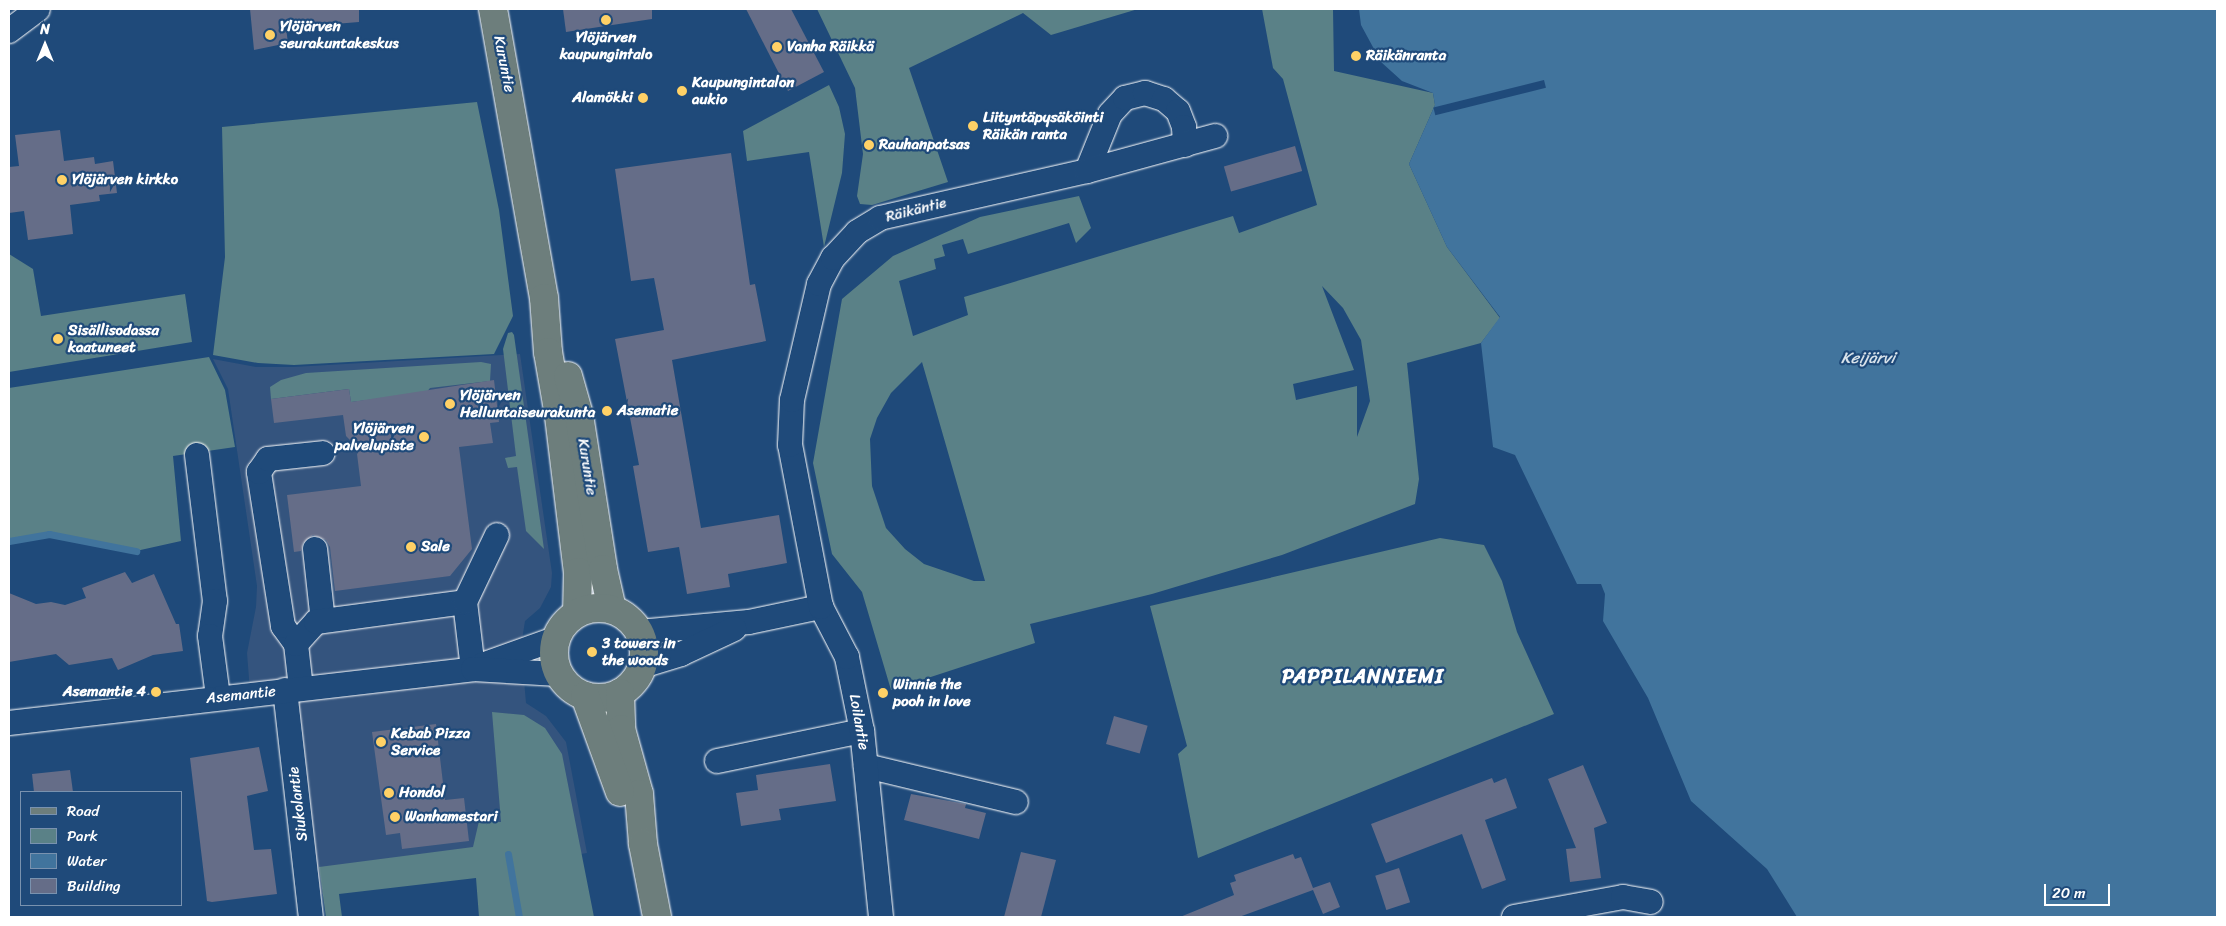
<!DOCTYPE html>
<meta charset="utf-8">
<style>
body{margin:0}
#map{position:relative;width:2226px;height:926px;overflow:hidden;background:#1f4a7a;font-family:Sriracha,sans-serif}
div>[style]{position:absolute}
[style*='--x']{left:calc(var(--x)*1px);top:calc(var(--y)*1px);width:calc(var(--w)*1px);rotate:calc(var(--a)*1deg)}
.built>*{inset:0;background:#34547e}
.green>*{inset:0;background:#5a8187}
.water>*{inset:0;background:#41749d}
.pier>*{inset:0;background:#1f4a7a;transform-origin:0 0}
.stream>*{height:7px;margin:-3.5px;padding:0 3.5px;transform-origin:3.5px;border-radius:3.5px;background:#41749d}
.building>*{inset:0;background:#656d88;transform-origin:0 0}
.roads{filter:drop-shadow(0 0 1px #fff) drop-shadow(0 0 1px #fff)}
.minor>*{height:24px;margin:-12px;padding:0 12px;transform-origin:12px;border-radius:12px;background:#1f4a7a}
.major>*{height:28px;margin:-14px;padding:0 14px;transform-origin:14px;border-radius:14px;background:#6d7e7c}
.major>.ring{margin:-14px;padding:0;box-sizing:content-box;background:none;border:28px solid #6d7e7c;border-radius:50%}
.dots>*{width:14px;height:14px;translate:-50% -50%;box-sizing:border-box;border:2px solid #1f4a7a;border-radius:50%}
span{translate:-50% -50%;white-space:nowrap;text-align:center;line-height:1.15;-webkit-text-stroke:4.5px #1f4a7a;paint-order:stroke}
.poi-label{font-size:15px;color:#fff;font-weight:700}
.left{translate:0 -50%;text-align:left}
.right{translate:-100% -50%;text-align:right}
.street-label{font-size:15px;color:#fff}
.water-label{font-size:16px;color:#d9e3eb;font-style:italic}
.district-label{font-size:20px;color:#fff;font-weight:700;letter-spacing:1px}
.frame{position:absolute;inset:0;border:10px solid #fff;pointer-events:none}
.legend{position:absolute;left:20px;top:791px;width:162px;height:115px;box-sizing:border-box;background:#1f4a7a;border:1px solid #7992af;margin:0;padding:6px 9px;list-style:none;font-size:15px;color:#fff}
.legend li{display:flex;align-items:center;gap:10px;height:25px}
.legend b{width:25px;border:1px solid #7992af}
.north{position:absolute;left:20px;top:20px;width:50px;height:50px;-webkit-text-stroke:4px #1f4a7a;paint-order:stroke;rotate:0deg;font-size:14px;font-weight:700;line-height:20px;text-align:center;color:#fff}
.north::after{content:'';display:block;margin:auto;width:18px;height:22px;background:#fff;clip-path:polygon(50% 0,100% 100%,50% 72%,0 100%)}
.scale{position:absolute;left:2044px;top:884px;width:66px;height:22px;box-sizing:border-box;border:2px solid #fff;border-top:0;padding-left:6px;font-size:15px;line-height:18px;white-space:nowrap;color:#fff;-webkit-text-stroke:4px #1f4a7a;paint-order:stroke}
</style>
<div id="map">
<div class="built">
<i style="clip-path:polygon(520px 354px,552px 573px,551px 587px,540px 608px,525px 621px,521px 646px,526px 703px,546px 716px,566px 742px,587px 853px,311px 896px,287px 687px,250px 691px,247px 653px,256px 607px,257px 586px,228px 389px,213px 359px,256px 367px,293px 367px)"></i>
</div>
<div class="green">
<i style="clip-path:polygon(817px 9px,1138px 9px,1051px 35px,1023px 13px,909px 68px,948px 182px,872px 205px,860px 204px,857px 196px,863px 154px,855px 88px)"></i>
<i style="clip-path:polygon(evenodd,1262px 9px,1333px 9px,1334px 71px,1433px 93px,1435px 105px,1409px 164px,1447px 247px,1500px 318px,1481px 343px,1407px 363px,1419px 479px,1415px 504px,1282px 555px,1152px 594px,1030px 624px,1035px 643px,891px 690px,862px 592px,832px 554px,813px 463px,842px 299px,893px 256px,980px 217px,1079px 196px,1091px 228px,1076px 243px,1069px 223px,968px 254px,963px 239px,942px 245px,945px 256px,934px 259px,936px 269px,899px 281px,913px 336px,968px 315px,964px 297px,1233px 216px,1239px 233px,1317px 205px,1283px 79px,1273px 68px,1262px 9px,1322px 286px,1343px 308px,1361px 340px,1370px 401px,1357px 437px,1357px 386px,1296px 400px,1293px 384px,1354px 370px,1322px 286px,1262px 9px,922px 362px,985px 581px,974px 581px,924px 564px,905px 549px,886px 528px,872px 486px,870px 439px,877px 418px,891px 393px,922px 362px)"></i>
<i style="clip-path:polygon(829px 85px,839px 107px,845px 134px,842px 173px,824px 247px,809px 152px,747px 161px,743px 131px)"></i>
<i style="clip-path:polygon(477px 102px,499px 210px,513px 316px,494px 354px,294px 365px,258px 363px,213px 355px,225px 257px,222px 127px)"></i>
<i style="clip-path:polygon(9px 254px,33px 269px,41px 316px,185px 294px,192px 342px,9px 372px)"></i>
<i style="clip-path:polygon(512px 332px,514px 335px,544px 549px,526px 531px,517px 467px,508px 468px,505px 458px,516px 456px,503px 349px,508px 333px)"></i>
<i style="clip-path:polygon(209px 357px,225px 390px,235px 447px,173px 456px,181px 541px,136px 551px,49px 534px,9px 541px,9px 388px)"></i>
<i style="clip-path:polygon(481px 362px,491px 364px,490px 381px,430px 388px,426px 393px,351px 402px,349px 389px,271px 399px,270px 387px,281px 380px,306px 373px)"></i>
<i style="clip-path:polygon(1440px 538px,1484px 545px,1502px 581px,1517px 632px,1554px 714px,1198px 858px,1178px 754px,1187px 746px,1150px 606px)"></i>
<i style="clip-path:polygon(492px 712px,524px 715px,545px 728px,562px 754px,594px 917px,479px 917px,476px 878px,339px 894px,342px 917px,326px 917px,319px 867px,473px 847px,479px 821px,501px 822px)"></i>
</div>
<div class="water">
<i style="clip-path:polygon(1359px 9px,2217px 9px,2217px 917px,1797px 917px,1767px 869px,1691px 801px,1648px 698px,1603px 621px,1605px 594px,1601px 584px,1577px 584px,1515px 455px,1493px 447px,1481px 343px,1500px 317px,1447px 247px,1409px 164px,1435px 105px,1433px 93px,1402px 81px,1381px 62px,1361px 25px)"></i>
</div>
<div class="pier">
<i style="left:1544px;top:80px;width:8px;height:114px;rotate:76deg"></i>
</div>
<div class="stream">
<i style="--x:9;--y:541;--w:41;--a:-9.9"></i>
<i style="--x:49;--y:534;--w:89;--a:11.1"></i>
<i style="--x:508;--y:854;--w:64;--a:80.1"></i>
</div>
<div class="building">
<i style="clip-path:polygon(250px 9px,359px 9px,359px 22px,286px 28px,288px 43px,254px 50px)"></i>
<i style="clip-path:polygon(563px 9px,652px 9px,652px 19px,566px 32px)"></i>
<i style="clip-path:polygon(746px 9px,791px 9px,824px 72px,788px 91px)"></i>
<i style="clip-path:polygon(60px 130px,64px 161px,94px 157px,95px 164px,113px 161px,117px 193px,99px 195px,100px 201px,70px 205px,73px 234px,28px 240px,24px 211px,9px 213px,9px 167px,19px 166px,15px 135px)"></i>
<i style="left:1295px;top:146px;width:26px;height:74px;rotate:74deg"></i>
<i style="clip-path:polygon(731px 153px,750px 285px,755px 284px,766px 341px,672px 360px,701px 528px,779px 515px,787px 563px,728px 574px,730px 587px,687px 594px,679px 547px,648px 552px,633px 466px,639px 465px,615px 339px,664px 330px,654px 278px,631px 281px,615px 169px)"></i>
<i style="clip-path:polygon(494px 380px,499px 422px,490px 423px,493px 443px,459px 447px,472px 549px,450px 576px,335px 591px,330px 547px,326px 540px,313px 535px,303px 543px,301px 551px,294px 552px,287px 495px,361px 486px,356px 446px,346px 436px,343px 415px,274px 423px,271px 399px,349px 389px,351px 402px)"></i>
<i style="clip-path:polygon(125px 572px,132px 583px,154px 574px,176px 624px,179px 624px,183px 651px,153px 655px,118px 670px,112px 658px,69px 665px,56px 654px,9px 662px,9px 593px,36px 604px,51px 602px,65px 605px,86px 598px,82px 588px)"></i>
<i style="left:1114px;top:716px;width:35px;height:29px;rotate:16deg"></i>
<i style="clip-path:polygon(436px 724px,445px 800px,464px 798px,469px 841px,402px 849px,400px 833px,386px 835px,372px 732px)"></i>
<i style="clip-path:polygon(259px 747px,268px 791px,247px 796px,254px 850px,271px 849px,277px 894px,212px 902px,207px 901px,190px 758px)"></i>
<i style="clip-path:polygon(830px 764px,836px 801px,779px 809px,781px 820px,741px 826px,736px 793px,758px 790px,756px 775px)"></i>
<i style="clip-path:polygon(1583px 765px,1607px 823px,1594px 828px,1601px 878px,1570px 882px,1566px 849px,1576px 848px,1548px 779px)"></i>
<i style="clip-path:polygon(70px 770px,73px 792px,34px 792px,32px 774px)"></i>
<i style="clip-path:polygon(1492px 778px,1494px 783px,1506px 778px,1517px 808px,1485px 820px,1506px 880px,1482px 889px,1462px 834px,1386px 863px,1371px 824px)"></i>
<i style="clip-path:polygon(911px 794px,966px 804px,965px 808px,986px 813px,979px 839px,904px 820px)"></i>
<i style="clip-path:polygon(1021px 852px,1056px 860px,1041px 917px,1004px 917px)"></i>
<i style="clip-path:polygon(1293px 854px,1295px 859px,1301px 857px,1313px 888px,1330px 882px,1340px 907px,1323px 914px,1313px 890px,1239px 917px,1180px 917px,1234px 895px,1230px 883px,1236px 881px,1234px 875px)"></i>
<i style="left:1399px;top:868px;width:36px;height:25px;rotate:72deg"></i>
</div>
<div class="roads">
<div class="minor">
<i style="--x:9;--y:31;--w:36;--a:-37"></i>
<i style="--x:1087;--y:171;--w:61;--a:-68"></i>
<i style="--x:1110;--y:114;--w:22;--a:-47"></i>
<i style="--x:1125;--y:98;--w:21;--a:-14"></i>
<i style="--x:1145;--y:93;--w:20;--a:18"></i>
<i style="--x:1164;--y:99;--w:18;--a:41"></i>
<i style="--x:1178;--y:111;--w:17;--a:69"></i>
<i style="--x:1184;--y:127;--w:18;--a:87"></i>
<i style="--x:197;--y:455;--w:147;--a:83"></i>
<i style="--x:215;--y:601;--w:35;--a:98"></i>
<i style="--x:210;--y:636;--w:62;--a:82.5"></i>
<i style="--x:315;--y:549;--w:72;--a:83.7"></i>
<i style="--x:465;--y:602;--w:67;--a:83.2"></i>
<i style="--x:639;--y:632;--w:110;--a:-5.2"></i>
<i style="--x:749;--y:622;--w:74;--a:-11.8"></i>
<i style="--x:296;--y:644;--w:22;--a:-126"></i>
<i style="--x:283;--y:626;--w:156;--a:-98.9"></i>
<i style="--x:259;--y:472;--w:16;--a:-55"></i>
<i style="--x:268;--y:459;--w:55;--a:-6.2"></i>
<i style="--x:482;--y:665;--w:77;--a:-19.6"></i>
<i style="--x:642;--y:666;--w:41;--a:-17.1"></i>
<i style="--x:681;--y:654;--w:59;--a:-25.3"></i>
<i style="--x:301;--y:688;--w:44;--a:-96.5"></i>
<i style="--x:296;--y:644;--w:30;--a:-48"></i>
<i style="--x:316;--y:622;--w:150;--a:-7.6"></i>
<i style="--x:465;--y:602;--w:74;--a:-64.5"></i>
<i style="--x:285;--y:690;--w:228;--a:83.5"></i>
<i style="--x:9;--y:723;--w:467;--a:-6.6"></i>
<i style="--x:473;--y:669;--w:85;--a:3.4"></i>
<i style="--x:717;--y:761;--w:148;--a:-11.7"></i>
<i style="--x:866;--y:766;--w:154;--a:13.5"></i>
<i style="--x:881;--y:917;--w:187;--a:-95.8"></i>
<i style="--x:862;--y:731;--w:76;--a:-101.5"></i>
<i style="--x:847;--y:657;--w:56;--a:-117.5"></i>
<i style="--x:821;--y:607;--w:165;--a:-100.8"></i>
<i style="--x:790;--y:445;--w:45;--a:-87.5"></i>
<i style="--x:792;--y:400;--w:119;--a:-76.9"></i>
<i style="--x:819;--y:284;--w:30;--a:-62"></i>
<i style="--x:833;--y:258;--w:35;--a:-47"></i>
<i style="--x:857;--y:232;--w:27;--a:-31"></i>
<i style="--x:880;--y:218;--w:212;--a:-12.8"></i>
<i style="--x:1087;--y:171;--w:133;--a:-15.3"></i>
<i style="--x:1514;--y:917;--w:111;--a:-10.4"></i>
<i style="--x:1623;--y:897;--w:28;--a:10"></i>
</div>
<div class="major">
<i style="--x:493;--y:9;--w:293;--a:80"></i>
<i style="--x:544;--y:298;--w:54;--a:85.8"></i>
<i style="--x:548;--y:352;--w:65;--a:80.2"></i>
<i style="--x:559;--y:416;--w:157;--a:83.1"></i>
<i style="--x:578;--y:572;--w:40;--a:91.4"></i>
<i style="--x:568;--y:376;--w:41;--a:74.2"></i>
<i style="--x:579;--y:415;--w:156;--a:81.1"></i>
<i style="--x:603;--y:569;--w:41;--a:77.3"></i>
<i class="ring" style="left:554px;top:608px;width:62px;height:62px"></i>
<i style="--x:620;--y:693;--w:36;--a:88"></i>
<i style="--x:621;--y:729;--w:67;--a:74.5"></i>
<i style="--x:639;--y:794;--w:50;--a:85.4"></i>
<i style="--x:643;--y:844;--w:74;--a:79.1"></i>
<i style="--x:585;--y:696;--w:102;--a:70"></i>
</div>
</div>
<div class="dots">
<i style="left:606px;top:20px;background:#ffd166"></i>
<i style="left:270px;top:35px;background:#ffd166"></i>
<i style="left:777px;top:47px;background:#ffd166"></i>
<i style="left:1356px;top:56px;background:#ffd166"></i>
<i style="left:682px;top:91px;background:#ffd166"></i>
<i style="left:643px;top:98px;background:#ffd166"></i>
<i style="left:973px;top:126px;background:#ffd166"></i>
<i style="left:869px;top:145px;background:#ffd166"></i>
<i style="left:62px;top:180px;background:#ffd166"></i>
<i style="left:58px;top:339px;background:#ffd166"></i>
<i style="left:450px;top:404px;background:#ffd166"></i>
<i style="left:607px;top:411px;background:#ffd166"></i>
<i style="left:424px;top:437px;background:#ffd166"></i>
<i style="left:411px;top:547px;background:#ffd166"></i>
<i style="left:592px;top:652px;background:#ffd166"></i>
<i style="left:156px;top:692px;background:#ffd166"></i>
<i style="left:883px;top:693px;background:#ffd166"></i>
<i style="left:381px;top:742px;background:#ffd166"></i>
<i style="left:389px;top:793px;background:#ffd166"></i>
<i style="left:395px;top:817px;background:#ffd166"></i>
</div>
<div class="poi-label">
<span class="left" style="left:280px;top:35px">Ylöjärven<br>seurakuntakeskus</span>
<span style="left:606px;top:46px">Ylöjärven<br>kaupungintalo</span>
<span class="left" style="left:787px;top:47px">Vanha Räikkä</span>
<span class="left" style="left:1366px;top:56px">Räikänranta</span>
<span class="left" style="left:692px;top:91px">Kaupungintalon<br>aukio</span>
<span class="right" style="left:633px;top:98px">Alamökki</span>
<span class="left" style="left:983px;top:126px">Liityntäpysäköinti<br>Räikän ranta</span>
<span class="left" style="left:879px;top:145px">Rauhanpatsas</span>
<span class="left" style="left:72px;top:180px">Ylöjärven kirkko</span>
<span class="left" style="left:68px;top:339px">Sisällisodassa<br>kaatuneet</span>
<span class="left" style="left:460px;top:404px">Ylöjärven<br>Helluntaiseurakunta</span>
<span class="left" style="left:617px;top:411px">Asematie</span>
<span class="right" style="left:414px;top:437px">Ylöjärven<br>palvelupiste</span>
<span class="left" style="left:421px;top:547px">Sale</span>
<span class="left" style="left:602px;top:652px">3 towers in<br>the woods</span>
<span class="left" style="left:893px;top:693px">Winnie the<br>pooh in love</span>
<span class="right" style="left:146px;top:692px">Asemantie 4</span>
<span class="left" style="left:391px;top:742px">Kebab Pizza<br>Service</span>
<span class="left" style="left:399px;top:793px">Hondol</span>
<span class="left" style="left:405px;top:817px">Wanhamestari</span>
</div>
<div class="street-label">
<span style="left:504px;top:64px;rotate:79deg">Kuruntie</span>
<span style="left:916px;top:210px;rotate:-14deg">Räikäntie</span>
<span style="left:587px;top:467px;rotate:81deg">Kuruntie</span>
<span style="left:241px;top:695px;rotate:-6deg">Asemantie</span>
<span style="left:859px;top:722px;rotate:80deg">Loilantie</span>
<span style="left:298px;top:804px;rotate:-97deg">Siukolantie</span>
</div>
<div class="water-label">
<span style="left:1868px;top:358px">Keijärvi</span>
</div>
<div class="district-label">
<span style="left:1363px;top:676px">PAPPILANNIEMI</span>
</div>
<div class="frame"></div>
<ul class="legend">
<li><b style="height:6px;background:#6d7e7c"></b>Road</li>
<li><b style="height:14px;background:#5a8187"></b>Park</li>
<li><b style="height:14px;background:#41749d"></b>Water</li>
<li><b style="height:14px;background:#656d88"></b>Building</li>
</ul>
<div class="north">N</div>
<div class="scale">20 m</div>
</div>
